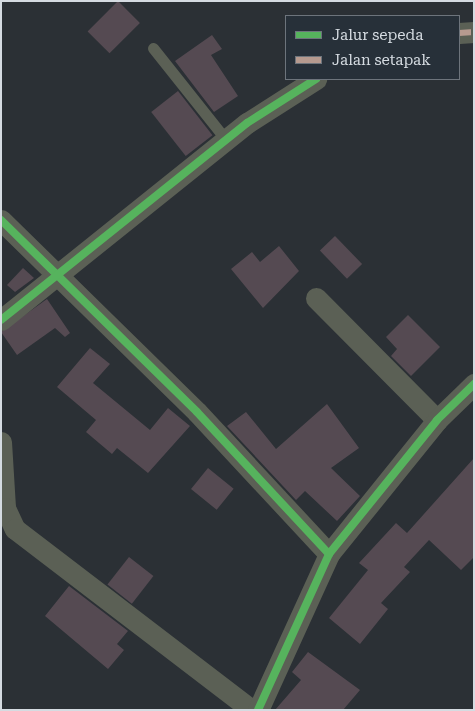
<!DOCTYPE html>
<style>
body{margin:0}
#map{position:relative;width:475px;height:711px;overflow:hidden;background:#2b3035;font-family:"Roboto Serif",serif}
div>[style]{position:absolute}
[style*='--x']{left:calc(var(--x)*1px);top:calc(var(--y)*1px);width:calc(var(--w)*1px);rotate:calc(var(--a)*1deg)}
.building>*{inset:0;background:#554a52;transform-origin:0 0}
.service>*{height:11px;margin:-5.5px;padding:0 5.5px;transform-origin:5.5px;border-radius:5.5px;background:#5b6055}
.minor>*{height:21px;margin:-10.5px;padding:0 10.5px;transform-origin:10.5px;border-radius:10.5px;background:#5b6055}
.quiet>*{height:6px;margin-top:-3px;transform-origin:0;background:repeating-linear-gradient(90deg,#b69a8f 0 12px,transparent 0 18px)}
.cycleway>*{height:8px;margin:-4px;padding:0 4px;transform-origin:4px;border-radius:4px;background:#56b35d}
span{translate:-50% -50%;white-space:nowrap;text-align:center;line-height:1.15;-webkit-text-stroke:4.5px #273039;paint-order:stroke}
.frame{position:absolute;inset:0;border:2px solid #d5dbe1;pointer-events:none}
.legend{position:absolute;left:285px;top:15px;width:175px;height:65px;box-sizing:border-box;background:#273039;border:1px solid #6d747c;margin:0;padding:6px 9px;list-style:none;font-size:15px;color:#d5dbe1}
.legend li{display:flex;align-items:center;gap:10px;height:25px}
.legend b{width:25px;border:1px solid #6d747c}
</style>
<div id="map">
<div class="building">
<i style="left:118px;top:1px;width:31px;height:43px;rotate:45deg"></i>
<i style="clip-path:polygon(212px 35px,222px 49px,211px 55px,238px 96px,214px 112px,175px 61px)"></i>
<i style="left:178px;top:91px;width:56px;height:34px;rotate:52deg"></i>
<i style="left:335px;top:236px;width:39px;height:21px;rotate:46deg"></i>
<i style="clip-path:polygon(279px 246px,299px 271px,263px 308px,231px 269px,252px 252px,260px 262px)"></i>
<i style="clip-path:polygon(23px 268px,34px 278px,15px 292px,7px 285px)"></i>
<i style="clip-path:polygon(47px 299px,70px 333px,65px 337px,55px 328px,17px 355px,1px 332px)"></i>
<i style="clip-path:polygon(408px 315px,440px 347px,411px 376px,391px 356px,397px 349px,386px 337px)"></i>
<i style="clip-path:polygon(90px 348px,110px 364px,93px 383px,150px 430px,168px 408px,190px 426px,148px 473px,117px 448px,112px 454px,86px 432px,96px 420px,57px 387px)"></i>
<i style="clip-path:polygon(327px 404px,359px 448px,331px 468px,360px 496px,337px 521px,305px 491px,296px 500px,227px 426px,246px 412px,276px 449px)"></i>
<i style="clip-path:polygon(474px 458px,474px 557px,461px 570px,429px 540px,404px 567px,410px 572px,381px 603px,388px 609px,360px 644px,329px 618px,368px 570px,359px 563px,396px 523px,407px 533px)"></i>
<i style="left:208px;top:468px;width:33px;height:27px;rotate:39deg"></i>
<i style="left:129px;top:557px;width:31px;height:35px;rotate:38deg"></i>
<i style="clip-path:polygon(69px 586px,128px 631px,117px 644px,124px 650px,108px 669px,45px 616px)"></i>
<i style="clip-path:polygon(308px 652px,360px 690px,343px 710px,275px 710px,301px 680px,292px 672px)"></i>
</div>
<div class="service">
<i style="--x:153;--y:48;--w:119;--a:51.5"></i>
</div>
<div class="minor">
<i style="--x:459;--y:33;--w:15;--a:-4"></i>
<i style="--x:1;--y:220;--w:274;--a:44.4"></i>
<i style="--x:197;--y:412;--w:194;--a:47.1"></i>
<i style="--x:316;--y:298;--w:172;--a:45.2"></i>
<i style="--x:1;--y:320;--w:315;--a:-38.7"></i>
<i style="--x:247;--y:123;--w:82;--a:-32.5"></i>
<i style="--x:1;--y:442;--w:66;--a:86.5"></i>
<i style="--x:5;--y:508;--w:23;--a:65"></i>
<i style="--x:15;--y:529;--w:298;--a:37.4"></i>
<i style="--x:258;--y:710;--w:171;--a:-65.5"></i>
<i style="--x:329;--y:554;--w:172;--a:-51.1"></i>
<i style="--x:437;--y:420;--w:52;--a:-44.2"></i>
</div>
<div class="quiet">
<i style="--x:459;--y:33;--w:15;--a:-4"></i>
</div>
<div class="cycleway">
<i style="--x:1;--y:220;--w:274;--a:44.4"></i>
<i style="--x:197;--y:412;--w:194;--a:47.1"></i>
<i style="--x:1;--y:320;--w:315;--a:-38.7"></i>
<i style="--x:247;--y:123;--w:82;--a:-32.5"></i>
<i style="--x:258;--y:710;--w:171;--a:-65.5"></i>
<i style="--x:329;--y:554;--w:172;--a:-51.1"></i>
<i style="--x:437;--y:420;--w:52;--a:-44.2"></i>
</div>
<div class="frame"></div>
<ul class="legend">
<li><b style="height:6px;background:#56b35d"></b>Jalur sepeda</li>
<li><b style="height:6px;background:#b69a8f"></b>Jalan setapak</li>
</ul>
</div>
